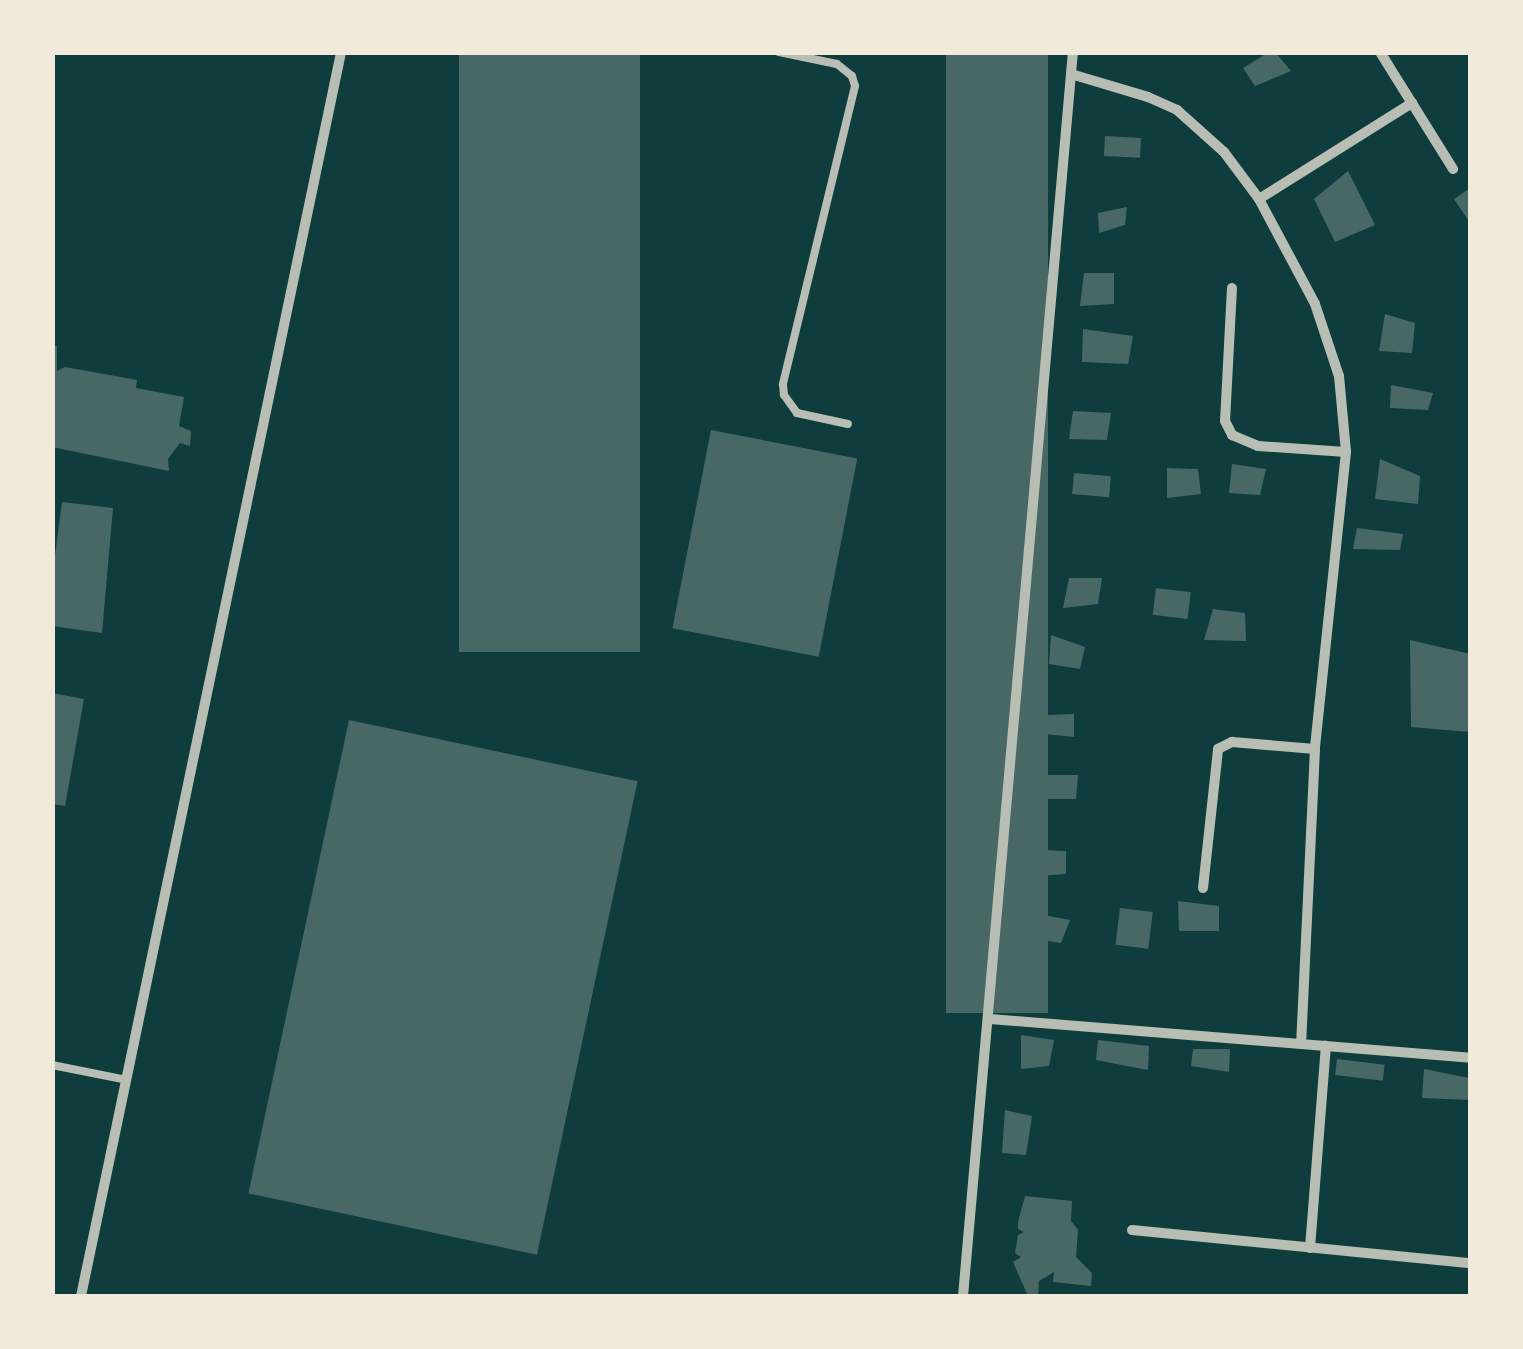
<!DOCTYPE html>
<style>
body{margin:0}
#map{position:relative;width:1523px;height:1349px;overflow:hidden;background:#0f3d3e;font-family:"Times New Roman",serif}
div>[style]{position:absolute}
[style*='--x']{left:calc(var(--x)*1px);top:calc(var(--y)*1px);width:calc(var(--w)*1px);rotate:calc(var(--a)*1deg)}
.building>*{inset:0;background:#486865;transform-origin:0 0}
.service>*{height:8px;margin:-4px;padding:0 4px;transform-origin:4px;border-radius:4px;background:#b8beb3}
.minor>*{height:10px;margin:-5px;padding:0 5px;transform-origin:5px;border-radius:5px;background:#b8beb3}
span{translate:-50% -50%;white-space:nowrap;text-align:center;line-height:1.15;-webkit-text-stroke:10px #f1e9da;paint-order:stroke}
.frame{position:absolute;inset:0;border:55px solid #f1e9da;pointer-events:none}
</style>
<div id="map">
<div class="building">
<i style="left:459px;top:52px;width:181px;height:600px"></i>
<i style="left:946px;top:52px;width:102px;height:961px"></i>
<i style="clip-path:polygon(1269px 52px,1275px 52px,1291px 71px,1255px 86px,1243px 68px)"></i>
<i style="left:1105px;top:136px;width:36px;height:20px;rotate:3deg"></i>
<i style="clip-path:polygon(1348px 171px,1375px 225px,1335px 242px,1314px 199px)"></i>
<i style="clip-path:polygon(1470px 188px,1470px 223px,1454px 199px)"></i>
<i style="clip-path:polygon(1127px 207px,1125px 225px,1099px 233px,1098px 213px)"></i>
<i style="clip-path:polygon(1084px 273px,1114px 273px,1114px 304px,1080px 306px)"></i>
<i style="clip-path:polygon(1385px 314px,1415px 323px,1412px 353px,1379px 351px)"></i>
<i style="clip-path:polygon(1083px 329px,1133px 336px,1128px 364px,1082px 362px)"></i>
<i style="clip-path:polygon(52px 346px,57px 346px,57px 371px,65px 367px,137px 380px,136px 388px,184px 397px,179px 426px,191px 431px,190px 446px,180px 443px,168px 459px,169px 471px,52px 447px)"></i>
<i style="clip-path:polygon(1391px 385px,1433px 393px,1428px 410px,1390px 408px)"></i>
<i style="clip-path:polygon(1073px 411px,1111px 413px,1107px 440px,1069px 439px)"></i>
<i style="left:711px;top:430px;width:149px;height:202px;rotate:11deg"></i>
<i style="clip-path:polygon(1380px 459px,1420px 476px,1418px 504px,1375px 499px)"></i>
<i style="clip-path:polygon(1232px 464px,1266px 469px,1260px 495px,1229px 493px)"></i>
<i style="clip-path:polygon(1167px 468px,1198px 469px,1201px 494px,1167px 498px)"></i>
<i style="left:1074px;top:473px;width:37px;height:21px;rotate:5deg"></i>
<i style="clip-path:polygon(62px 502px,113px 508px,102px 633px,52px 626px,52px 578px)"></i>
<i style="clip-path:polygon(1357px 528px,1403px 534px,1400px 550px,1353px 549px)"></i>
<i style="clip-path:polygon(1069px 578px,1102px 578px,1098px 604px,1063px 608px)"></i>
<i style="left:1156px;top:588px;width:35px;height:27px;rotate:7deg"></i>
<i style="clip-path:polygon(1213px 609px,1245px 613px,1246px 641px,1204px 640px)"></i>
<i style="clip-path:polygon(1051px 635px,1085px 647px,1080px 669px,1049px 664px)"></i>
<i style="clip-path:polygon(1410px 640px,1470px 654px,1470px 732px,1411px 727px)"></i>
<i style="clip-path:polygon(52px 693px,84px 699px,65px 806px,52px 804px)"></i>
<i style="clip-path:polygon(1074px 714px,1074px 737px,1045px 734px,1047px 715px)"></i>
<i style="left:349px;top:720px;width:295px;height:484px;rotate:12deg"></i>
<i style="clip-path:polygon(1046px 775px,1078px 775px,1076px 799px,1043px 799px)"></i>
<i style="clip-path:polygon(1041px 850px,1066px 851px,1066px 874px,1039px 876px)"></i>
<i style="clip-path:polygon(1178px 901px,1219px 906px,1219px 931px,1179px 931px)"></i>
<i style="left:1120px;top:908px;width:33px;height:37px;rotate:7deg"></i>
<i style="clip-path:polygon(1033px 913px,1070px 920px,1061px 943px,1031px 938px)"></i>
<i style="clip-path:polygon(1021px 1035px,1054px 1040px,1049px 1066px,1021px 1069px)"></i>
<i style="clip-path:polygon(1098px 1040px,1149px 1046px,1148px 1070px,1096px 1060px)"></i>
<i style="clip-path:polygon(1193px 1049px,1230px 1049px,1229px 1072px,1191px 1066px)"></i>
<i style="left:1337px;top:1059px;width:48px;height:16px;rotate:7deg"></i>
<i style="clip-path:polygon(1424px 1069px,1469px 1078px,1470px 1100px,1422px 1098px)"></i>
<i style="clip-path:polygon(1005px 1110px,1032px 1116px,1026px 1155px,1002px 1153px)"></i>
<i style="clip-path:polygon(1025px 1196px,1072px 1201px,1071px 1221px,1078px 1230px,1076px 1257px,1092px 1273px,1091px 1286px,1053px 1282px,1054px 1272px,1039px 1281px,1038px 1296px,1028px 1296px,1013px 1262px,1021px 1257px,1015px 1253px,1018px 1235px,1024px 1232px,1018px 1229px,1018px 1222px)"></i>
</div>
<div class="service">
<i style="--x:779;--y:52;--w:59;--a:11.7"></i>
<i style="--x:837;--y:64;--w:19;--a:39"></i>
<i style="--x:852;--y:76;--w:10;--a:73"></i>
<i style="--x:855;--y:86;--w:307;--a:103.6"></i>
<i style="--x:783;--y:384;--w:11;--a:85"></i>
<i style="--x:784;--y:395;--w:22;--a:54"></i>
<i style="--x:797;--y:413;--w:52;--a:12.2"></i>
<i style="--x:52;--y:1065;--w:76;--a:11.3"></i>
</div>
<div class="minor">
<i style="--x:1380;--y:52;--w:138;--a:58"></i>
<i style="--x:1071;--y:74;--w:80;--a:16.6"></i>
<i style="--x:1148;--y:97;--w:32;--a:24"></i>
<i style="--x:1177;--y:110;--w:63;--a:41.8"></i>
<i style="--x:1224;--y:152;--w:59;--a:53.3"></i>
<i style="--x:1259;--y:199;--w:119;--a:61.9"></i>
<i style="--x:1315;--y:304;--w:76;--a:71.6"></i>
<i style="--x:1339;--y:376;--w:76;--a:84.7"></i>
<i style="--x:1346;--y:452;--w:299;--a:96"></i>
<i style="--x:1315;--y:749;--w:294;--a:92.7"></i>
<i style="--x:1259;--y:199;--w:181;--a:-32.1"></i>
<i style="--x:1232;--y:288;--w:133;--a:93"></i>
<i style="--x:1225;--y:421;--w:16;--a:63"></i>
<i style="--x:1232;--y:435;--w:28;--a:23"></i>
<i style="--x:1258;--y:446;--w:88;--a:3.9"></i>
<i style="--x:1203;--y:888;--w:140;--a:-83.8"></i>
<i style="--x:1218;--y:749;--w:16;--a:-27"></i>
<i style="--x:1232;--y:742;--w:83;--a:4.8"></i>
<i style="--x:990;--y:1019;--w:482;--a:4.6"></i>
<i style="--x:1132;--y:1230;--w:340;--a:5.6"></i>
<i style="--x:1310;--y:1248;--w:203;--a:-85.5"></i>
<i style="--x:81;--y:1296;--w:1271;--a:-78.19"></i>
<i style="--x:963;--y:1296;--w:1249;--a:-84.95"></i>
</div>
<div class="frame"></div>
</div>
